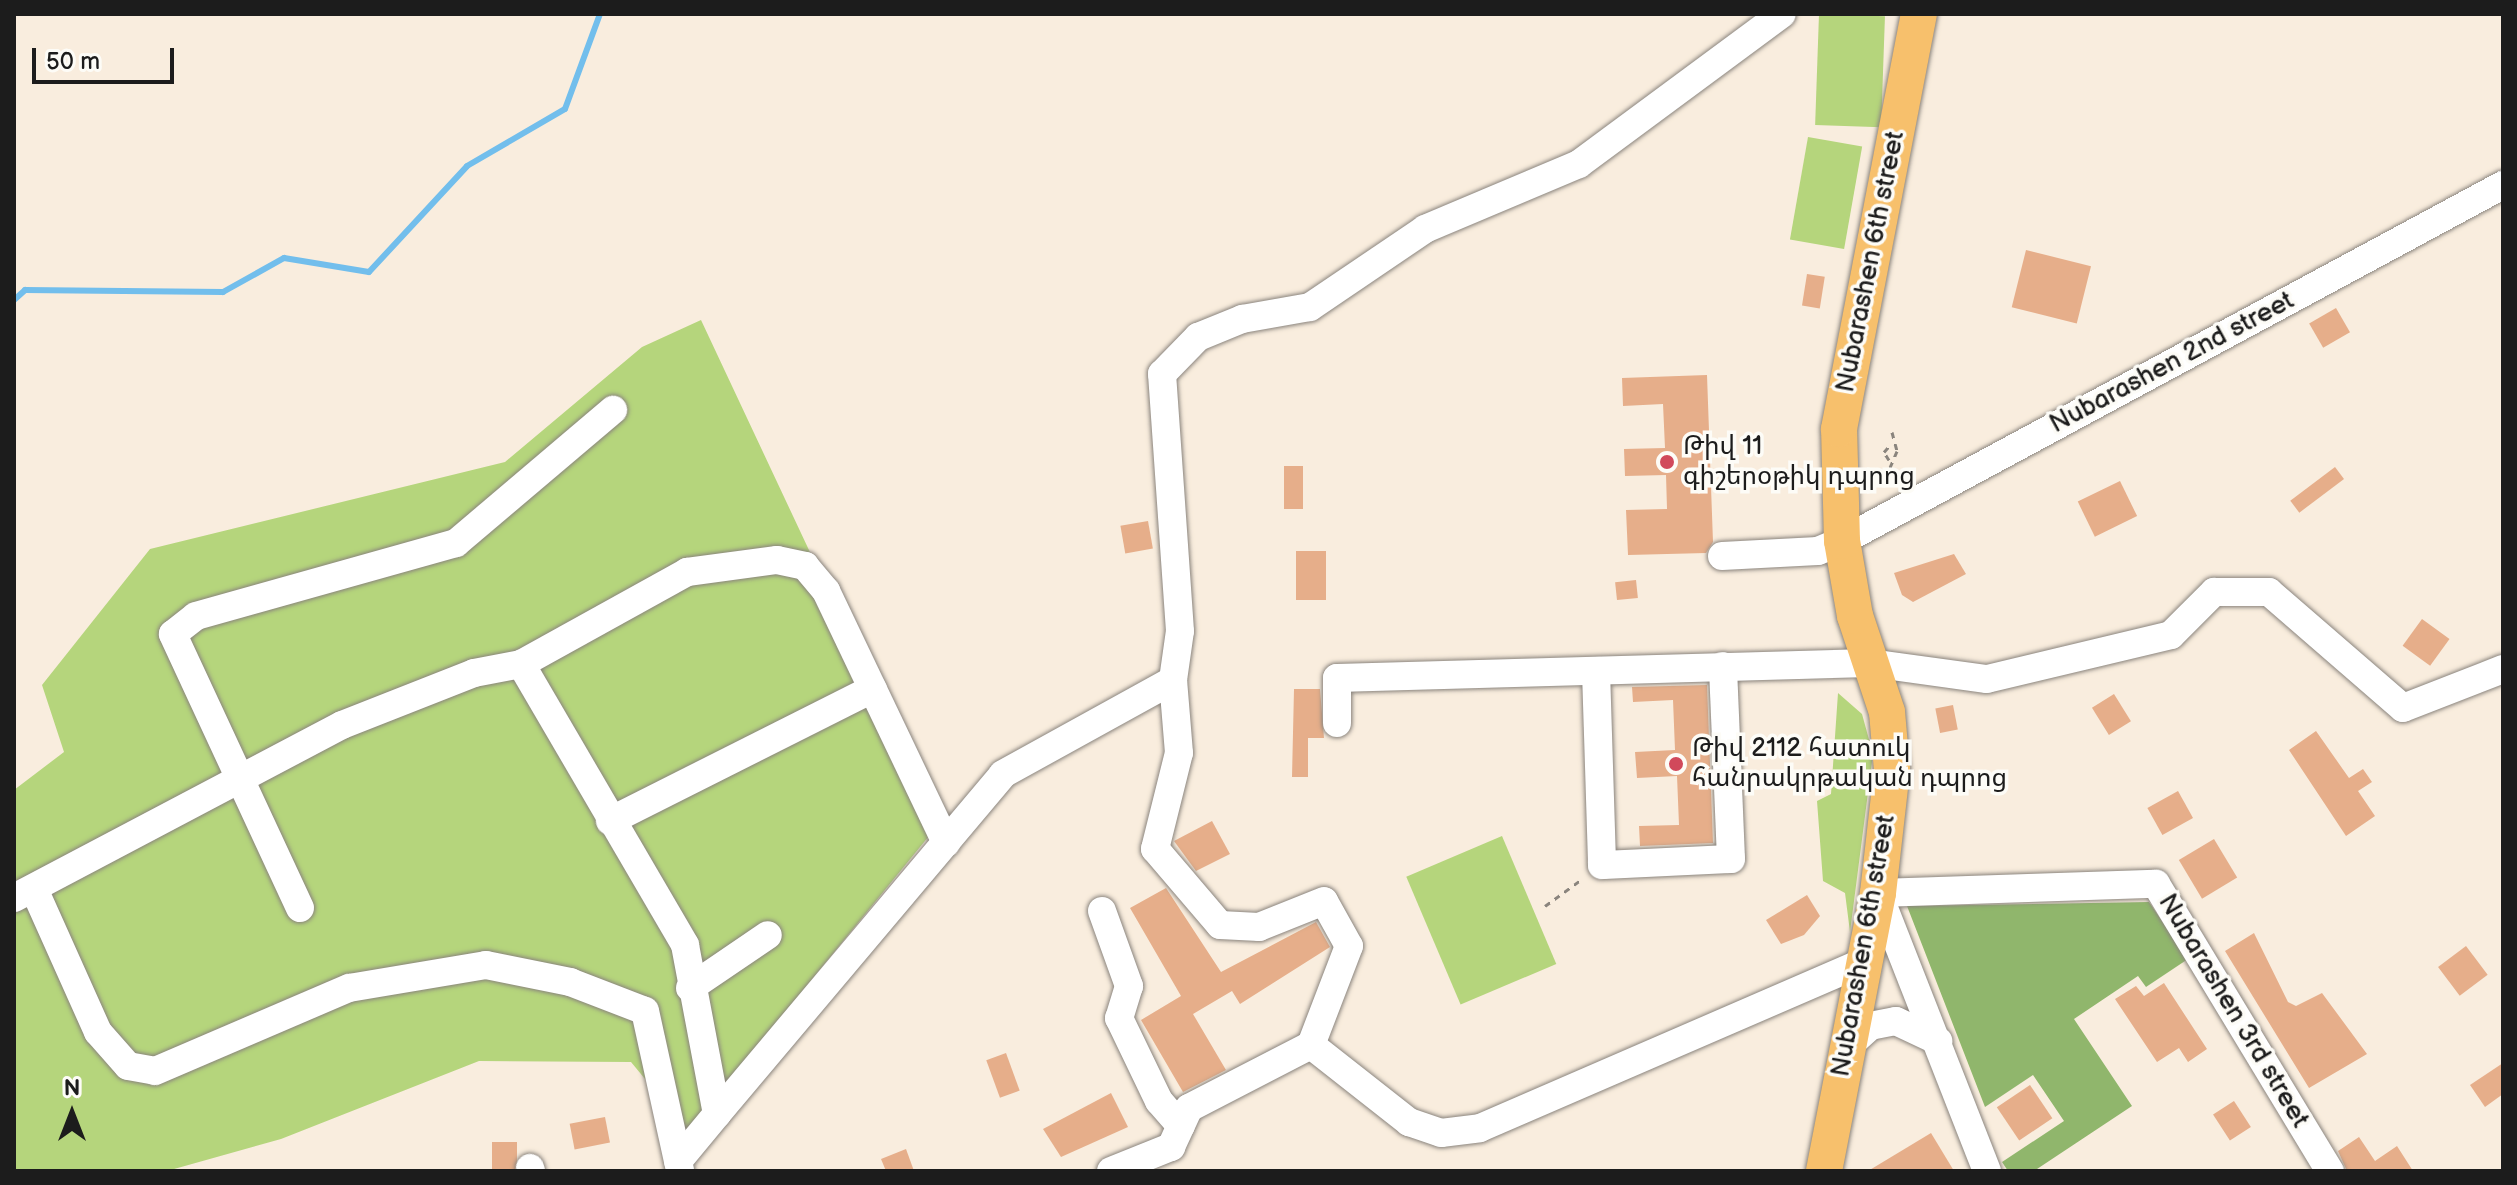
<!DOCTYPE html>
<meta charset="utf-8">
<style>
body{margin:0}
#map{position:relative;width:2517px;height:1185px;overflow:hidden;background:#f9edde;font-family:"Balsamiq Sans","Noto Sans Armenian",sans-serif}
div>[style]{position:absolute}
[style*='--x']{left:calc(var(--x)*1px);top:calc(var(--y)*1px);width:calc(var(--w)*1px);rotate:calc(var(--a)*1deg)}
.green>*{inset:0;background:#b5d57c;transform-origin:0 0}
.forest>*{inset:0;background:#90b66c}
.stream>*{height:6px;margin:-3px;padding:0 3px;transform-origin:3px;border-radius:3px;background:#72beec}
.building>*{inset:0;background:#e6ae8a;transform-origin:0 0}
.path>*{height:3px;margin-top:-1.5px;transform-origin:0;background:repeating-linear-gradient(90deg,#8a847d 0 6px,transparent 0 12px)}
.roads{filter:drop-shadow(0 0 2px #8a847d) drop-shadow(0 0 2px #8a847d)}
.minor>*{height:28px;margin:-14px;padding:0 14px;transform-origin:14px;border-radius:14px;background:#fff}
.major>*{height:36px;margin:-18px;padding:0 18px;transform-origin:18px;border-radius:18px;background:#f7c06c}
.dots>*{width:22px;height:22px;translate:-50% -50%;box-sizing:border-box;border:4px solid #fdfcf7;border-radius:50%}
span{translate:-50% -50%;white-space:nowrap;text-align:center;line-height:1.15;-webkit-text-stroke:7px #fdfcf7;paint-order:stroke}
.street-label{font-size:26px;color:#1c1c1c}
.poi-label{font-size:26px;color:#1c1c1c}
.left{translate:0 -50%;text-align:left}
.frame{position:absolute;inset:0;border:16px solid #1c1c1c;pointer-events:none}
.north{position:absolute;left:32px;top:1073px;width:80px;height:80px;-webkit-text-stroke:6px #fdfcf7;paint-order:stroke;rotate:0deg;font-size:22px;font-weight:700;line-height:32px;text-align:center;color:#1c1c1c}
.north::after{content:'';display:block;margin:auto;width:28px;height:36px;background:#1c1c1c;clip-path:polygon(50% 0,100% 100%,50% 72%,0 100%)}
.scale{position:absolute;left:32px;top:48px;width:142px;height:36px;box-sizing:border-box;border:4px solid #1c1c1c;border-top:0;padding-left:10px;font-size:24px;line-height:28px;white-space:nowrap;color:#1c1c1c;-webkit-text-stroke:6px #fdfcf7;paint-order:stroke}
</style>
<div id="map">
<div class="green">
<i style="left:1819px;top:14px;width:66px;height:111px;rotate:2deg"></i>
<i style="left:1808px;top:137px;width:55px;height:104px;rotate:10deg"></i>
<i style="clip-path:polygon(701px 320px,938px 825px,688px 1131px,631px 1062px,479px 1061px,281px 1139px,167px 1171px,14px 1171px,14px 790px,64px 752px,42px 685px,150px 549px,505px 462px,642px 347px)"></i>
<i style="clip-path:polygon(1838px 693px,1862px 714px,1873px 754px,1850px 932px,1845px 893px,1823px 881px,1817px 801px,1831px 794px)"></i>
<i style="left:1502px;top:836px;width:139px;height:104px;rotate:67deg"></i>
</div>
<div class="forest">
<i style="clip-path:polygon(2149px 902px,2188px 959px,2146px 987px,2138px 976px,2074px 1019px,2132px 1106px,2034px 1171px,2008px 1171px,2002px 1162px,2064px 1121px,2033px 1075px,1985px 1107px,1907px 906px)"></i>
</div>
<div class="stream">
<i style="--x:14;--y:300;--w:15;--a:-42"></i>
<i style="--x:25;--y:290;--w:198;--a:0.6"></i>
<i style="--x:223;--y:292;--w:70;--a:-29.1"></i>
<i style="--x:284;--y:258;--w:86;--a:9.4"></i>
<i style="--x:369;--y:272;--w:144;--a:-47.2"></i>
<i style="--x:467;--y:166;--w:113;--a:-30.2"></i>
<i style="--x:565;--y:109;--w:101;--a:-69.8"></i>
</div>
<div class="building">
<i style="left:2026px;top:250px;width:67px;height:59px;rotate:14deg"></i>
<i style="left:1807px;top:274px;width:18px;height:32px;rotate:9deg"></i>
<i style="left:2336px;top:308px;width:28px;height:31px;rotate:60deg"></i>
<i style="clip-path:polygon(1707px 375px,1713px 542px,1706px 553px,1628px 555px,1626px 510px,1667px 509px,1666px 475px,1625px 476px,1624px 449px,1665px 448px,1663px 404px,1623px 406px,1622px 378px)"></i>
<i style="left:1284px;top:466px;width:19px;height:43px"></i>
<i style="left:2335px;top:467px;width:15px;height:56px;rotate:53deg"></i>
<i style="left:2120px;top:481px;width:39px;height:47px;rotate:64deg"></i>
<i style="left:1148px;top:521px;width:28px;height:28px;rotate:80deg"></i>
<i style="left:1296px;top:551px;width:30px;height:49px"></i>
<i style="clip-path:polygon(1954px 554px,1966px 574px,1913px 602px,1902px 595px,1894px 573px)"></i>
<i style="left:1636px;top:580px;width:18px;height:21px;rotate:84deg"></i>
<i style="left:2422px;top:619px;width:34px;height:33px;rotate:36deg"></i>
<i style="clip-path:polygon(1707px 685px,1713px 843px,1640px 846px,1639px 826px,1679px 825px,1677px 776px,1637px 778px,1635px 752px,1675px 750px,1673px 700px,1633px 702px,1632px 687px)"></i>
<i style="clip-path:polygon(1294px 689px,1320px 689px,1324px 738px,1308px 738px,1308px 777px,1292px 777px)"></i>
<i style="left:2114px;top:694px;width:32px;height:26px;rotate:58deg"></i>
<i style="left:1953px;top:705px;width:25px;height:18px;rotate:79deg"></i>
<i style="clip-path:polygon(2316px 731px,2349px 778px,2363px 769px,2372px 782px,2358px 791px,2375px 816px,2346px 836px,2289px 750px)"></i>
<i style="left:2178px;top:791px;width:31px;height:35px;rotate:61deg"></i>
<i style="clip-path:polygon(1212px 821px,1230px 854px,1196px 871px,1174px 841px)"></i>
<i style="left:2214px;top:839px;width:45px;height:41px;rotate:59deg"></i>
<i style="clip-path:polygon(1166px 888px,1221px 972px,1316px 922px,1330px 947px,1240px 1004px,1232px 991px,1193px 1014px,1226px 1070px,1183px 1092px,1141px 1020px,1181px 996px,1130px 908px)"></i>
<i style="clip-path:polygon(1807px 895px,1820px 916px,1804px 935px,1781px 944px,1766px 920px)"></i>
<i style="clip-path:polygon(2254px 933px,2288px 1002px,2296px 1006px,2322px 993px,2367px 1054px,2309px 1088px,2225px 951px)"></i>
<i style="left:2466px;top:946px;width:36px;height:35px;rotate:53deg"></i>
<i style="clip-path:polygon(2164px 983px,2207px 1049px,2188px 1062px,2179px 1048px,2157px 1062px,2115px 999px,2136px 986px,2144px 996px)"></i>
<i style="left:1006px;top:1053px;width:40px;height:21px;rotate:70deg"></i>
<i style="clip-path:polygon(2503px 1063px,2503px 1094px,2485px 1107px,2470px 1085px)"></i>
<i style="left:2030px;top:1085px;width:40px;height:40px;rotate:56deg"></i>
<i style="clip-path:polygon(1111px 1093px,1128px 1127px,1061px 1157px,1043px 1129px)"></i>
<i style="left:2234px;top:1101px;width:31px;height:25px;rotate:57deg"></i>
<i style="left:605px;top:1117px;width:26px;height:36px;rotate:79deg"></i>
<i style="clip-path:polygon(1931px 1133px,1954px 1171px,1868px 1171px)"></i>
<i style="clip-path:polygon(2359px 1137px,2375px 1161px,2397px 1146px,2413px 1171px,2347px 1171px,2338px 1151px)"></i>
<i style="left:492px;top:1142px;width:25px;height:29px"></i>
<i style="clip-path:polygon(906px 1149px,914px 1171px,886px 1171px,881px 1159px)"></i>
</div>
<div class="path">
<i style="--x:1892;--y:432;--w:20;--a:75"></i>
<i style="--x:1897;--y:451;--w:26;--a:113"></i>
<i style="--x:1887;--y:475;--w:15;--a:32"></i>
<i style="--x:1889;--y:460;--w:9;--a:-122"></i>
<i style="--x:1884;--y:452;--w:11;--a:-49"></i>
<i style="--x:1545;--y:906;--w:46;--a:-36.1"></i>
</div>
<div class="roads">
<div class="minor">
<i style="--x:1722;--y:556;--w:96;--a:-3"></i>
<i style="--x:1818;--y:551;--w:26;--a:-23"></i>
<i style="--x:1842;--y:541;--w:751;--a:-28.31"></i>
<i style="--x:521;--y:664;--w:190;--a:-29"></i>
<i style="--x:687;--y:572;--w:91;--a:-7.6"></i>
<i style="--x:777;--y:560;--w:29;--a:12"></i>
<i style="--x:805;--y:566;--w:33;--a:50"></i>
<i style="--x:826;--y:591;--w:279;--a:64.5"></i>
<i style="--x:1596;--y:671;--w:194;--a:88.2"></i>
<i style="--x:1602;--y:865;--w:129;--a:-2.7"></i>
<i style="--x:1731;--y:859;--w:193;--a:-92.4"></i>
<i style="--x:1337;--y:723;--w:45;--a:-90"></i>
<i style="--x:1337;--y:678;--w:533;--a:-1.61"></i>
<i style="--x:1870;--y:663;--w:118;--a:7.8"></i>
<i style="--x:1987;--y:679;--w:189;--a:-13.4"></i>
<i style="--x:2171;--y:635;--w:61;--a:-45"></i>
<i style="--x:2214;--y:592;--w:55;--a:0"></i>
<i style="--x:2269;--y:592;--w:177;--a:40.9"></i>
<i style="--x:2403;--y:708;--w:107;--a:-21.3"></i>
<i style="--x:610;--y:821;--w:294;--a:-26.7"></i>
<i style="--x:34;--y:889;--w:157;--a:65.9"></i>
<i style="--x:98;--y:1032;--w:45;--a:48.6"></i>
<i style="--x:128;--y:1066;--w:27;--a:10"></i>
<i style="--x:155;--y:1071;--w:211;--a:-23.2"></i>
<i style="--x:349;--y:988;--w:139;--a:-9.5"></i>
<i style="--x:486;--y:965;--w:86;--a:11.4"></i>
<i style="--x:570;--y:982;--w:80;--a:21.1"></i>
<i style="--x:645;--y:1011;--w:163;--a:77.6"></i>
<i style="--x:14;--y:898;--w:371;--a:-27.8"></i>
<i style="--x:342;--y:725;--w:142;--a:-21.5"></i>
<i style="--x:474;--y:673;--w:48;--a:-10.8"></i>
<i style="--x:521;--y:664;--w:325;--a:59.7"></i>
<i style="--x:685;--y:945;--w:172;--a:79.3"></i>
<i style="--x:717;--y:1114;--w:61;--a:129.7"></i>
<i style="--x:300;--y:908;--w:302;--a:-114.9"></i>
<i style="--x:173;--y:634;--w:29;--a:-38"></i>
<i style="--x:196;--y:616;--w:270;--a:-15.7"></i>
<i style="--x:456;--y:543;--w:206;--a:-40.3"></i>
<i style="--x:1102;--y:911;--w:80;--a:70.2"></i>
<i style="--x:1129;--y:986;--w:34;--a:107"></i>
<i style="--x:1119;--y:1018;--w:92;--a:64.3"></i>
<i style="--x:1159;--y:1101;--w:33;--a:49"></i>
<i style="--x:690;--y:988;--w:94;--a:-34.2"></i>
<i style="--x:1311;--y:1045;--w:106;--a:-69"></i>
<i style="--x:1349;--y:946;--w:51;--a:-119.1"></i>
<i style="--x:1324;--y:901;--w:70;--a:158.2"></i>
<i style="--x:1259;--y:927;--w:39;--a:-177"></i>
<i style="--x:1220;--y:925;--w:100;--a:-130.5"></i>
<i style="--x:1155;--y:849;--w:99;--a:-76"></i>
<i style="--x:1179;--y:753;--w:73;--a:-94.7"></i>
<i style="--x:1173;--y:680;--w:49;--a:-81.9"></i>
<i style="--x:1180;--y:631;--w:258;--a:-94"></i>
<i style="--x:1162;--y:374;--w:52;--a:-45.8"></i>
<i style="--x:1198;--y:337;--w:48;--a:-22.2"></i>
<i style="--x:1242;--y:319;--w:69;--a:-10"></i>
<i style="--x:1310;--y:307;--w:139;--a:-34.1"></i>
<i style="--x:1425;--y:229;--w:167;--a:-22.9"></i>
<i style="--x:1579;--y:164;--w:252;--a:-36.5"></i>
<i style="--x:1847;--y:1047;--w:31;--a:-42"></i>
<i style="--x:1870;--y:1026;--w:26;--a:-11"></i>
<i style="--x:1896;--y:1021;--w:47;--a:25.5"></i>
<i style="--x:717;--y:1114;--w:444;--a:-49.9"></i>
<i style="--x:1003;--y:774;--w:194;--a:-28.9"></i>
<i style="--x:530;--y:1168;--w:3;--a:72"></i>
<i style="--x:1111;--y:1171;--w:65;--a:-21.8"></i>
<i style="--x:1171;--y:1147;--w:43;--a:-65.2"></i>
<i style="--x:1189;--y:1108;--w:137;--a:-27.3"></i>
<i style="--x:1311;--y:1045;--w:125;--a:38.2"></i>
<i style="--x:1409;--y:1122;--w:34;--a:19"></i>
<i style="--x:1441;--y:1133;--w:39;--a:-7"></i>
<i style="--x:1480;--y:1128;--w:415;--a:-23.4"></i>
<i style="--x:1987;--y:1171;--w:299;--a:-111.4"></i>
<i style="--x:1878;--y:893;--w:278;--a:-1.9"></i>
<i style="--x:2156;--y:884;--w:336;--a:58.8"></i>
</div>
<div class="major">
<i style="--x:1824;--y:1171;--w:283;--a:-79"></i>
<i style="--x:1878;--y:893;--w:124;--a:-83.5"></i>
<i style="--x:1892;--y:770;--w:58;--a:-94.9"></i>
<i style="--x:1887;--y:712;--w:101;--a:-108.4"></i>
<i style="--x:1855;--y:616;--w:76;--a:-99.8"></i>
<i style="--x:1842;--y:541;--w:112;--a:-91.5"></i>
<i style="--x:1839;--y:429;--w:423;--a:-79.1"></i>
</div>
</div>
<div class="dots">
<i style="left:1667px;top:462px;background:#d1495b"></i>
<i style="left:1676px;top:764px;background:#d1495b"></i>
</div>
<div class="street-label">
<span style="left:1871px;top:262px;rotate:-79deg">Nubarashen 6th street</span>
<span style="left:2172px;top:363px;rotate:-28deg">Nubarashen 2nd street</span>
<span style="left:1864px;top:946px;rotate:-80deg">Nubarashen 6th street</span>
<span style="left:2233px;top:1011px;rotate:59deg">Nubarashen 3rd street</span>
</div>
<div class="poi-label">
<span class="left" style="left:1683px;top:462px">Թիվ 11<br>գիշերօթիկ դպրոց</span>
<span class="left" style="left:1692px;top:764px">Թիվ 2112 հատուկ<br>հանրակրթական դպրոց</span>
</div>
<div class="frame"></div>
<div class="north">N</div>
<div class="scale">50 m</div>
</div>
